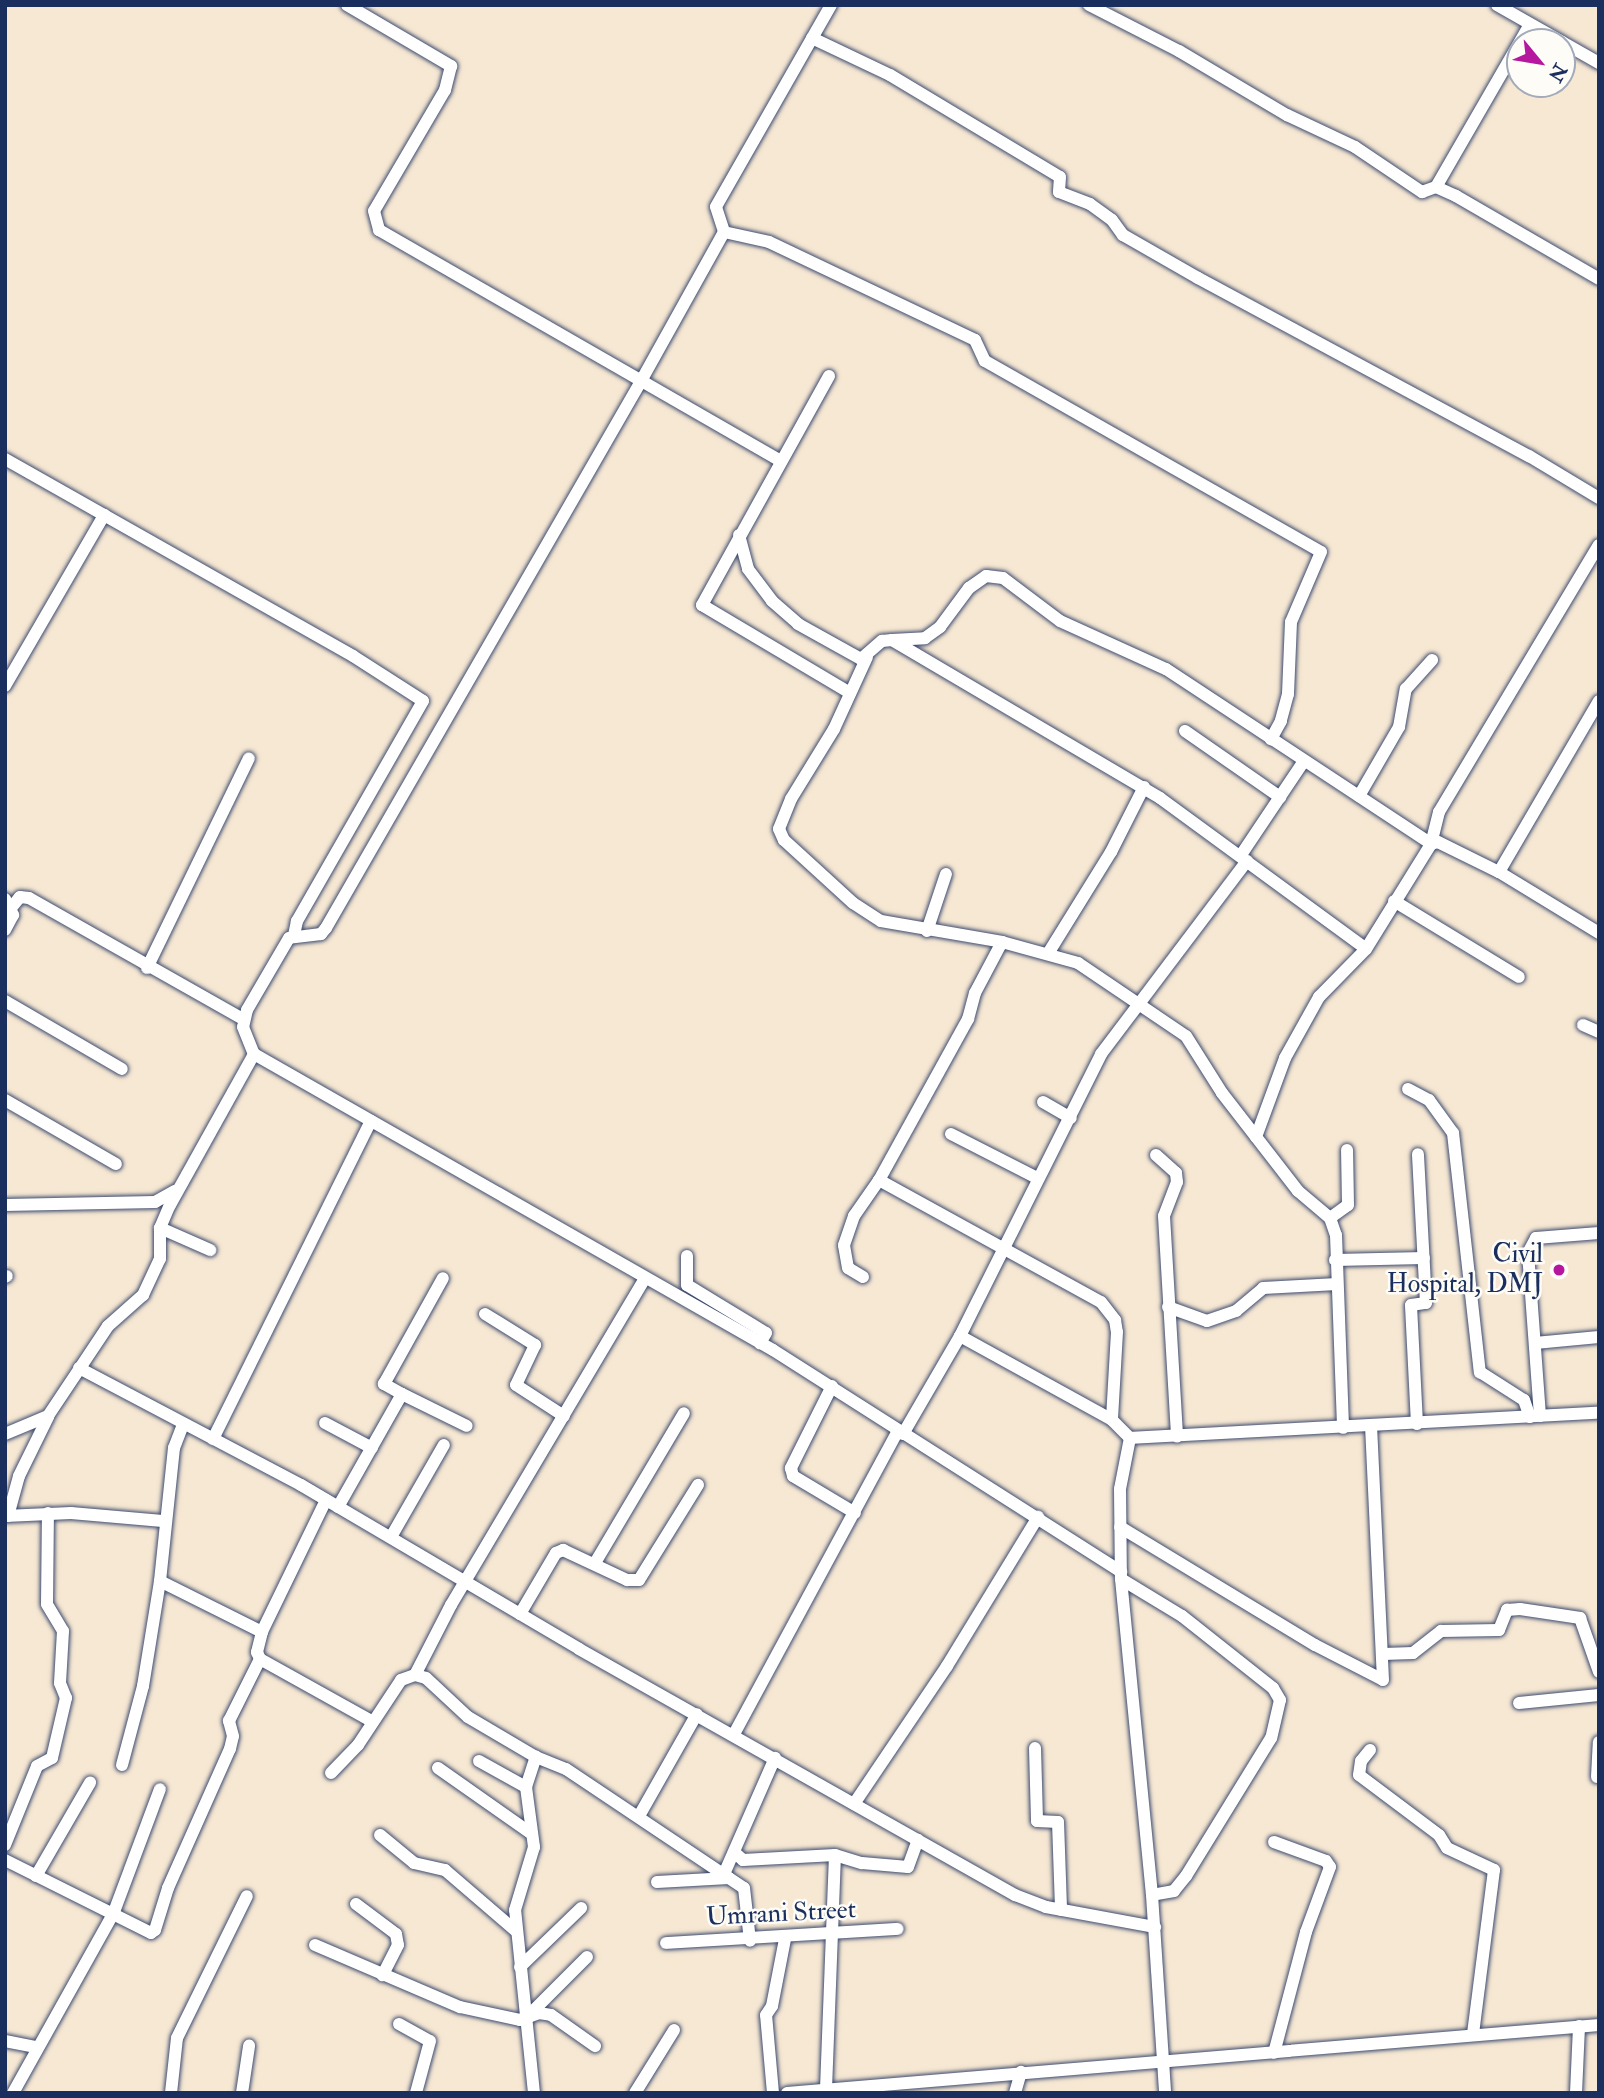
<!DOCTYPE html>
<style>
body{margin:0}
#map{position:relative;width:1604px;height:2098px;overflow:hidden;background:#f7e8d3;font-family:"IM FELL Double Pica",serif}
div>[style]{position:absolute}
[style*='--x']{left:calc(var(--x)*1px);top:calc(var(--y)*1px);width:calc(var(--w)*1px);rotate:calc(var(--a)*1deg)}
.roads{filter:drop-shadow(0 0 2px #3c4b70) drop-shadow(0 0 2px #3c4b70)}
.minor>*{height:12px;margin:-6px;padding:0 6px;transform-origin:6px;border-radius:6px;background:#fff}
.dots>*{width:19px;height:19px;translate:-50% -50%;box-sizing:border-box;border:4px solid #fdfcf7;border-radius:50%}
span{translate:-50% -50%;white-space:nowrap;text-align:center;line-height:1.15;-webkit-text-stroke:5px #fdfcf7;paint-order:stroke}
.poi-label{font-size:26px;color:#1b2f5e}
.right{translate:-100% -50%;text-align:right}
.street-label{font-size:26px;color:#1b2f5e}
.frame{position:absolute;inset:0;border:7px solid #1b2f5e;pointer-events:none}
.north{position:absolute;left:1506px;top:28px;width:70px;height:70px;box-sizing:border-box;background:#fdfcf7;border:2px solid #a3aaba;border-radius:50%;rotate:120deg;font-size:19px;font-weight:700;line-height:28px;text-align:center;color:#1b2f5e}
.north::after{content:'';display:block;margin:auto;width:24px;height:32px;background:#b5179e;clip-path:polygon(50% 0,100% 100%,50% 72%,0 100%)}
</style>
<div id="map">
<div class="roads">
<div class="minor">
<i style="--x:347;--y:5;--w:121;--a:30.4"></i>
<i style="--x:451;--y:66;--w:25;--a:104"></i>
<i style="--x:445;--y:90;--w:140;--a:120.4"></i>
<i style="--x:374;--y:211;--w:20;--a:75"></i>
<i style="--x:379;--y:230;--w:461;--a:29.9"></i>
<i style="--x:831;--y:5;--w:232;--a:119.7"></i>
<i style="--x:716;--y:207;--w:26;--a:72"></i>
<i style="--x:724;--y:232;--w:173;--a:119.1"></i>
<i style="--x:640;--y:383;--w:629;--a:119.95"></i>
<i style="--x:326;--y:928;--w:8;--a:130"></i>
<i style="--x:321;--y:934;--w:32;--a:173"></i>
<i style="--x:289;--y:938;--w:83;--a:120.3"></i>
<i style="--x:247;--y:1010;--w:17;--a:103"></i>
<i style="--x:243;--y:1027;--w:29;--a:68"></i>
<i style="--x:254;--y:1054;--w:597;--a:29.7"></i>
<i style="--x:773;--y:1350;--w:413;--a:32.5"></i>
<i style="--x:1089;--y:5;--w:101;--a:27.1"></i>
<i style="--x:1179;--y:51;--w:126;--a:30.7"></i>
<i style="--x:1287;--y:115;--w:75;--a:25.2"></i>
<i style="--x:1355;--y:147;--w:81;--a:33.9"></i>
<i style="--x:1422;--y:192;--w:15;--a:-20"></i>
<i style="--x:1436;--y:187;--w:22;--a:24"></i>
<i style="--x:1456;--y:196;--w:165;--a:30.1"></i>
<i style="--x:1497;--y:5;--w:75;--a:29.6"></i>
<i style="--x:812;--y:38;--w:86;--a:25.4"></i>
<i style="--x:890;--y:75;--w:198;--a:31"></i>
<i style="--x:1060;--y:177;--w:15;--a:94"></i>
<i style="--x:1059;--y:192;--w:33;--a:21"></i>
<i style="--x:1090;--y:204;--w:27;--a:36"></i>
<i style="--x:1112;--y:220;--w:19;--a:54"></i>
<i style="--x:1123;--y:235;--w:86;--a:29.8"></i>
<i style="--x:1198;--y:278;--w:376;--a:28.3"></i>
<i style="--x:1529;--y:456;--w:82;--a:31"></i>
<i style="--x:1562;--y:42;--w:43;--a:29.6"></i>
<i style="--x:1436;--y:187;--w:188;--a:-60"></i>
<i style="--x:724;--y:232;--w:46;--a:12.5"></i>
<i style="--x:769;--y:242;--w:228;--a:25.4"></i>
<i style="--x:975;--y:340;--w:23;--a:65"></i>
<i style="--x:985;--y:361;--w:386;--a:29.6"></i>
<i style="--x:1321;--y:552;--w:76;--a:113.2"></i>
<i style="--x:1291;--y:622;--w:72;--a:92.4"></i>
<i style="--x:1288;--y:694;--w:28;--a:105"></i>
<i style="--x:1281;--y:721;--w:21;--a:119"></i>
<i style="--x:829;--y:376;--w:262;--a:119"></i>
<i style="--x:702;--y:605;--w:172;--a:30.7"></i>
<i style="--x:5;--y:459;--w:400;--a:29.5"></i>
<i style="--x:353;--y:656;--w:83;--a:32.7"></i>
<i style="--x:423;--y:701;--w:254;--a:119.8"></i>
<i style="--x:297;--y:921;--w:14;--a:102"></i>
<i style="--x:739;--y:535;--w:35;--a:75"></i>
<i style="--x:748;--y:569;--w:40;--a:53"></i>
<i style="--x:772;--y:601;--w:35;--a:41"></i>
<i style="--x:798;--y:624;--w:72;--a:29.1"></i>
<i style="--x:861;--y:659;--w:28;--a:-41"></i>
<i style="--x:882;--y:641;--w:10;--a:-6"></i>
<i style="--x:892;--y:640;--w:311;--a:30.5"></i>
<i style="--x:1160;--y:798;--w:255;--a:36.2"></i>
<i style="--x:892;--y:640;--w:33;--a:-3"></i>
<i style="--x:925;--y:638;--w:19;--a:-36"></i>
<i style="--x:940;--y:627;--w:49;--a:-53.4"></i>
<i style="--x:969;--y:588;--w:21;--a:-35"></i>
<i style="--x:986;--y:576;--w:17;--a:7"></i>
<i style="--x:1003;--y:578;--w:71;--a:37"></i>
<i style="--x:1060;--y:621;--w:116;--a:24.4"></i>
<i style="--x:1166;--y:669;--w:318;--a:33.4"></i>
<i style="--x:1431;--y:844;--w:33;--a:-76"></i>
<i style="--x:1439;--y:812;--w:311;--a:-59.1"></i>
<i style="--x:867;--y:657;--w:79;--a:114.6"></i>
<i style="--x:834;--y:729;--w:82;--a:121.6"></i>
<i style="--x:791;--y:799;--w:32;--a:112"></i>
<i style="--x:779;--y:829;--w:12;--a:66"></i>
<i style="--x:784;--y:840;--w:93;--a:42.4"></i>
<i style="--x:853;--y:903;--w:33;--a:33"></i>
<i style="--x:881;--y:921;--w:123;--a:9.8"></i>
<i style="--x:1002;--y:942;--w:79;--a:15.4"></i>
<i style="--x:1078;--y:963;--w:130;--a:34.1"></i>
<i style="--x:1186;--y:1036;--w:67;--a:57.7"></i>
<i style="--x:1222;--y:1093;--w:124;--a:52.2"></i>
<i style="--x:1298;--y:1191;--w:42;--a:40.2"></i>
<i style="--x:1330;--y:1218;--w:18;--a:71"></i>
<i style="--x:1336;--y:1235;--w:193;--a:87.9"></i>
<i style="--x:5;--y:686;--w:198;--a:-59.9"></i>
<i style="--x:1185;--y:731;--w:116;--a:34.8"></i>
<i style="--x:1359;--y:796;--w:80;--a:-59.9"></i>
<i style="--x:1399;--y:727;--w:39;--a:-80"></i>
<i style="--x:1406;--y:689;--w:39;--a:-48"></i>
<i style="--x:1241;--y:855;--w:113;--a:-56.2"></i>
<i style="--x:1499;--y:872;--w:198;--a:-59.7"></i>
<i style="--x:5;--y:899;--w:18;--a:63"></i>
<i style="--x:13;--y:915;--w:17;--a:118"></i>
<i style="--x:1394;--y:901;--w:146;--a:31.3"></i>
<i style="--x:11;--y:908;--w:14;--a:-51"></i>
<i style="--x:20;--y:897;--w:9;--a:6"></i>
<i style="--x:29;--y:898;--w:246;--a:29.5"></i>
<i style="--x:927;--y:931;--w:60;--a:-71.6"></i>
<i style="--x:1002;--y:942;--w:58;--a:117.9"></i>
<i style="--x:975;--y:993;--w:27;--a:105"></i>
<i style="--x:968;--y:1019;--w:184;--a:118.9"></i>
<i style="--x:879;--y:1180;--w:253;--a:28.8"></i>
<i style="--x:1101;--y:1302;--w:23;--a:52"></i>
<i style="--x:1115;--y:1320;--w:12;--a:81"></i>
<i style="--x:1117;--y:1332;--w:88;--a:93.3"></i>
<i style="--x:1049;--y:952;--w:118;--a:-58.2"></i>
<i style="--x:1111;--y:852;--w:73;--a:-63.1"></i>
<i style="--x:147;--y:968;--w:233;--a:-64.1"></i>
<i style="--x:5;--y:1001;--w:135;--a:30.2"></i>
<i style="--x:1583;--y:1025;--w:17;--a:24"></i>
<i style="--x:1408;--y:1089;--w:24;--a:28"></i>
<i style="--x:1429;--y:1100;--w:41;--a:54"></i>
<i style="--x:1453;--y:1133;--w:241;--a:83.6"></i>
<i style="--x:1480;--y:1372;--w:52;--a:32.5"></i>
<i style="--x:1524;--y:1400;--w:18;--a:71"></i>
<i style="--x:5;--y:1100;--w:128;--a:30"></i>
<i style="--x:1043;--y:1102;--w:32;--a:30"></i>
<i style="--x:951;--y:1134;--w:97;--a:27.1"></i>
<i style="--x:1256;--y:1137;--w:84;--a:-69.8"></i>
<i style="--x:1285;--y:1058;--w:70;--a:-60.9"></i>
<i style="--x:1319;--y:997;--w:67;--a:-45.6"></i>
<i style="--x:1366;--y:949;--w:123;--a:-58.2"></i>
<i style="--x:1431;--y:844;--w:7;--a:-16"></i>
<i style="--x:1438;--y:842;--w:68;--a:26.2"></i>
<i style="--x:1499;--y:872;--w:117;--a:31.4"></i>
<i style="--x:1156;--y:1155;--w:27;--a:42"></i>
<i style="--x:1176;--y:1173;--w:9;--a:84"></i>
<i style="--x:1177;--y:1182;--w:36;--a:111"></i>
<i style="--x:1164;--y:1216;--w:221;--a:86.6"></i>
<i style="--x:5;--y:1205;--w:150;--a:-1.1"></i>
<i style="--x:155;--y:1202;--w:23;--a:-29"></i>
<i style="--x:1330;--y:1218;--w:22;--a:-36"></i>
<i style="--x:1348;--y:1205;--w:55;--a:-91"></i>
<i style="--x:160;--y:1228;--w:55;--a:23.7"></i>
<i style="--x:687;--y:1256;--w:29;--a:90"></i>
<i style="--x:687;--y:1285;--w:92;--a:31.3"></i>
<i style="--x:766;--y:1333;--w:12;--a:121"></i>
<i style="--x:1335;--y:1260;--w:89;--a:-1.3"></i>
<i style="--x:5;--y:1277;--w:2;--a:-27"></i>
<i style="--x:863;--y:1277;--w:17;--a:-149"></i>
<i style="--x:848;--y:1268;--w:23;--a:-100"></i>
<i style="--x:844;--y:1245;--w:31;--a:-71"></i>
<i style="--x:854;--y:1216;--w:44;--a:-55.2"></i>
<i style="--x:1168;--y:1307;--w:41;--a:19.7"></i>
<i style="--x:1207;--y:1321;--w:31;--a:-19"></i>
<i style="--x:1236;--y:1311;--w:35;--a:-40"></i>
<i style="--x:1263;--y:1288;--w:74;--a:-3.1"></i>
<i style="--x:485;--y:1314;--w:59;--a:31.8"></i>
<i style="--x:535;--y:1345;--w:44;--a:115.4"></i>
<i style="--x:516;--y:1385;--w:57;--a:32.9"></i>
<i style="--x:960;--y:1336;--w:174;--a:28.9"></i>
<i style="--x:1112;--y:1420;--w:25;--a:45"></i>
<i style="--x:1130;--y:1438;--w:52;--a:101.1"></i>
<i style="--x:1120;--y:1489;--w:90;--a:89.4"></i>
<i style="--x:1121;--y:1579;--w:318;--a:84.4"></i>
<i style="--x:1152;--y:1895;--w:198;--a:86.2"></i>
<i style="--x:1535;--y:1343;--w:64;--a:-5.4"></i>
<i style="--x:79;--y:1368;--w:251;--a:27.8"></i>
<i style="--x:301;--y:1485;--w:323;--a:30.5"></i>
<i style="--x:579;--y:1649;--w:501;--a:29.43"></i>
<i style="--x:1015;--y:1895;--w:33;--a:21"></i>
<i style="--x:1046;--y:1907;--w:111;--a:10.4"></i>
<i style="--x:832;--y:1386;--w:92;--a:116.6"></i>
<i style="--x:791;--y:1468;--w:8;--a:76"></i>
<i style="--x:793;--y:1476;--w:72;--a:30.8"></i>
<i style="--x:402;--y:1394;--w:72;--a:26.2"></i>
<i style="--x:1540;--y:1416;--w:163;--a:-94.2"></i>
<i style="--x:1528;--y:1253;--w:17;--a:-62"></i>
<i style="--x:1536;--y:1238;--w:63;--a:-4.5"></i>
<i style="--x:325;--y:1423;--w:53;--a:28"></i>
<i style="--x:1417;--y:1424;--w:119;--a:-92.9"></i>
<i style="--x:1411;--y:1305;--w:15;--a:-8"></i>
<i style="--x:1426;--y:1303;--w:149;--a:-93.1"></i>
<i style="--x:5;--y:1434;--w:47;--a:-22.7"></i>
<i style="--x:48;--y:1416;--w:108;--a:-56.3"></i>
<i style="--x:108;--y:1326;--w:47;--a:-41.5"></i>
<i style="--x:143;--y:1295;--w:40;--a:-65"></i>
<i style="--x:160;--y:1259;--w:31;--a:-90"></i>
<i style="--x:160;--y:1228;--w:25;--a:-67"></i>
<i style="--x:170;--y:1205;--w:173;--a:-60.9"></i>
<i style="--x:903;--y:1434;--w:113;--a:-59.8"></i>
<i style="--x:960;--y:1336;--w:315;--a:-63.4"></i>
<i style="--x:1101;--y:1054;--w:242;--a:-52.9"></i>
<i style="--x:1130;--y:1438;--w:470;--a:-3.1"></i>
<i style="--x:213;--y:1439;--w:355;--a:-63.6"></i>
<i style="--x:326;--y:1500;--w:147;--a:115.9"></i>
<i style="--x:262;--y:1632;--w:21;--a:104"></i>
<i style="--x:257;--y:1652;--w:8;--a:67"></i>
<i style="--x:260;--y:1659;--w:129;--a:29.1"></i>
<i style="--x:338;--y:1507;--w:130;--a:-60.5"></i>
<i style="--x:402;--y:1394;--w:21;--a:-151"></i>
<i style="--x:384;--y:1384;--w:121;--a:-60.9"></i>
<i style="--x:5;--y:1516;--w:66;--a:-2.6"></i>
<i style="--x:71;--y:1513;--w:92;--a:5"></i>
<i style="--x:8;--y:1516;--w:41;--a:-74.6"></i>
<i style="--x:19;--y:1476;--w:66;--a:-63.8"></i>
<i style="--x:1120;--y:1527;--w:228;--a:31.2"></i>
<i style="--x:1315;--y:1645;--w:76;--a:27.2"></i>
<i style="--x:1383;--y:1680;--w:253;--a:-92.7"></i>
<i style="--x:391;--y:1537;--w:106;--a:-60.1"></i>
<i style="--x:595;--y:1563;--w:174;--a:-59.3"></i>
<i style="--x:1121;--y:1579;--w:71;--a:31.2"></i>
<i style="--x:1182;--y:1616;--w:116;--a:38.4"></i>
<i style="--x:1273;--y:1688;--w:14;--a:60"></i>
<i style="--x:1280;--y:1700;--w:39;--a:103"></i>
<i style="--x:1271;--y:1738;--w:162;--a:121.6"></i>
<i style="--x:1186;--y:1876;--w:19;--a:129"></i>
<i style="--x:1174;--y:1891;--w:22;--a:170"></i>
<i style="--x:160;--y:1581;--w:114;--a:26.6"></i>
<i style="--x:520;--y:1614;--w:71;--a:-59.5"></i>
<i style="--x:556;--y:1553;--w:8;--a:-23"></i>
<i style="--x:563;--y:1550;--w:71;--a:25.1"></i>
<i style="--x:627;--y:1580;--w:12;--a:0"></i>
<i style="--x:639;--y:1580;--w:112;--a:-58.2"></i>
<i style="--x:1383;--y:1654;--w:30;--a:-2"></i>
<i style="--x:1413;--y:1653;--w:36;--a:-38"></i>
<i style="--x:1441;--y:1631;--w:58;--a:-1"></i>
<i style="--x:1499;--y:1630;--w:22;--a:-68"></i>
<i style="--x:1507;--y:1610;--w:13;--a:-4"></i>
<i style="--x:1520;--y:1609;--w:61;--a:8.5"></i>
<i style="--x:1580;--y:1618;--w:57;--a:70.6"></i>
<i style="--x:415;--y:1675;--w:11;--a:15"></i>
<i style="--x:426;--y:1678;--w:57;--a:42.9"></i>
<i style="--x:468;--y:1717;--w:79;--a:30.5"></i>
<i style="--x:536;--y:1757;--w:32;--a:22"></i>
<i style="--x:566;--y:1769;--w:214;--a:33.8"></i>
<i style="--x:744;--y:1888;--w:53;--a:83.5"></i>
<i style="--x:1519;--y:1703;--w:80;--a:-5.7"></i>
<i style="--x:734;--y:1734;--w:345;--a:-61.6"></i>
<i style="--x:1035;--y:1748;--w:73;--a:88.4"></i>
<i style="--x:1037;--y:1821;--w:21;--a:3"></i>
<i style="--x:1058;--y:1822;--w:88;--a:88"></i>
<i style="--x:1370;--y:1750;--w:14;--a:129"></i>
<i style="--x:1361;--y:1761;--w:14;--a:98"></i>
<i style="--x:1359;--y:1775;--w:100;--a:36.9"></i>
<i style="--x:1439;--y:1835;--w:15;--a:58"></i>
<i style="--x:1447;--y:1848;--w:52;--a:25.1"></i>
<i style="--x:1494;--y:1870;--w:166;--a:97.3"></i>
<i style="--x:479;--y:1761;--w:54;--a:29"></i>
<i style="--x:122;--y:1765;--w:82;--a:-75.1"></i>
<i style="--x:143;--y:1686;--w:106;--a:-80.8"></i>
<i style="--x:160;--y:1581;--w:134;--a:-84"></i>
<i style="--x:174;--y:1448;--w:26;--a:-69"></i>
<i style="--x:438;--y:1768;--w:115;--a:35.1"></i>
<i style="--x:331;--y:1773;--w:39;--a:-46"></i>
<i style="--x:358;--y:1745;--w:78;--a:-56.5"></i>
<i style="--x:401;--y:1680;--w:15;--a:-20"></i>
<i style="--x:415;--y:1675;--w:79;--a:-62.8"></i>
<i style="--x:451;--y:1605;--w:380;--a:-59.3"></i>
<i style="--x:1597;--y:1777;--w:35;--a:-87"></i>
<i style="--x:854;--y:1804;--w:166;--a:-56"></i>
<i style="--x:947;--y:1666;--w:175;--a:-58.6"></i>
<i style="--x:639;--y:1816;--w:117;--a:-60.4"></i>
<i style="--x:380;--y:1835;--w:44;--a:39.5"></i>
<i style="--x:414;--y:1863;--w:32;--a:13"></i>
<i style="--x:445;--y:1870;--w:94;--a:40.7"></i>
<i style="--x:1274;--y:1842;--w:55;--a:20.1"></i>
<i style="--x:1326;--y:1861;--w:7;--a:56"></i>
<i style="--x:1330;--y:1867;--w:69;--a:110.3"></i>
<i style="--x:1306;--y:1932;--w:125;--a:104.8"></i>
<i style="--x:5;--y:1845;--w:85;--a:-67.9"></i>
<i style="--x:37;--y:1766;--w:17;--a:-28"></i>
<i style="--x:52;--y:1758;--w:62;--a:-76.9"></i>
<i style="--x:66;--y:1698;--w:16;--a:-112"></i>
<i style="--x:60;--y:1683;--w:52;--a:-86.7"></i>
<i style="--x:63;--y:1631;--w:31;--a:-121"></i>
<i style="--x:47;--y:1604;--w:91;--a:-89.4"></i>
<i style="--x:734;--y:1852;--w:12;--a:42"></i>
<i style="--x:743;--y:1860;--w:92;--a:-3.1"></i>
<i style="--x:835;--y:1855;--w:28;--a:17"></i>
<i style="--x:862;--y:1863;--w:46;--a:5"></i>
<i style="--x:908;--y:1867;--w:29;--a:-70"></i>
<i style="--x:5;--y:1860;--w:163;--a:26.6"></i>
<i style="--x:151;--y:1933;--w:5;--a:-37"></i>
<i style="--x:155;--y:1930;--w:44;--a:-72.8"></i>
<i style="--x:168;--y:1888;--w:152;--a:-66"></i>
<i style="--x:230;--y:1749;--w:13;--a:-77"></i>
<i style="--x:233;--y:1736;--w:16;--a:-105"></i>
<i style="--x:229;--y:1721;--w:69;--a:-63.4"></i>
<i style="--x:724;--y:1874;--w:127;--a:-66.3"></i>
<i style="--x:36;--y:1876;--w:108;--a:-59.9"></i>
<i style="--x:657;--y:1882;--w:72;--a:-3.2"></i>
<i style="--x:356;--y:1904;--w:50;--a:36.9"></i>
<i style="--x:396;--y:1934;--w:11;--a:80"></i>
<i style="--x:398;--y:1945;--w:34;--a:117"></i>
<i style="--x:666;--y:1943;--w:232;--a:-3.5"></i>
<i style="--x:315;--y:1945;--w:158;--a:23.2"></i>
<i style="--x:460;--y:2007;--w:61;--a:12.2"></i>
<i style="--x:520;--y:2020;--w:20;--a:-20"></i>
<i style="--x:539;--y:2013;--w:12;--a:9"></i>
<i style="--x:551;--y:2015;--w:54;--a:35.2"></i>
<i style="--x:520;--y:1967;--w:85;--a:-44"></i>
<i style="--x:529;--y:2015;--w:82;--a:-45"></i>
<i style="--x:399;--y:2024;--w:35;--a:29"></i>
<i style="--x:430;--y:2041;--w:54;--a:105.1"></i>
<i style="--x:5;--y:2041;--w:33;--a:11"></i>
<i style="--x:826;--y:2089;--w:234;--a:-87.8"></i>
<i style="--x:13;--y:2093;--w:207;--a:-60.8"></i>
<i style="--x:114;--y:1912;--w:131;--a:-69.5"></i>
<i style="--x:171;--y:2093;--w:55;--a:-83.8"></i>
<i style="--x:177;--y:2038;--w:158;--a:-63.8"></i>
<i style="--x:242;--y:2093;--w:48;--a:-81.5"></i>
<i style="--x:534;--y:2093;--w:184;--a:-95.9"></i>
<i style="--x:515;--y:1910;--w:66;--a:-73.2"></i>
<i style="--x:534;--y:1847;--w:61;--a:-97.6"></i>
<i style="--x:526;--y:1787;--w:32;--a:-72"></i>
<i style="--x:635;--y:2093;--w:74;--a:-58.2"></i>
<i style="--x:773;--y:2093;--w:78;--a:-95.1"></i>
<i style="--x:766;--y:2015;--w:11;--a:-56"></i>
<i style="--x:772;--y:2006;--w:68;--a:-79"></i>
<i style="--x:787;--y:2093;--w:815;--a:-4.79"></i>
<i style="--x:1015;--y:2093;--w:22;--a:-74"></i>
<i style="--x:1576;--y:2093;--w:67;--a:-87.4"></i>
</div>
</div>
<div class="dots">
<i style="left:1559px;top:1270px;background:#b5179e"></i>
</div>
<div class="poi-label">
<span class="right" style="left:1543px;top:1270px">Civil<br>Hospital, DMJ</span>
</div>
<div class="street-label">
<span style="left:781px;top:1914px;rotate:-3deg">Umrani Street</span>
</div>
<div class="frame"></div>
<div class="north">N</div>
</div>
